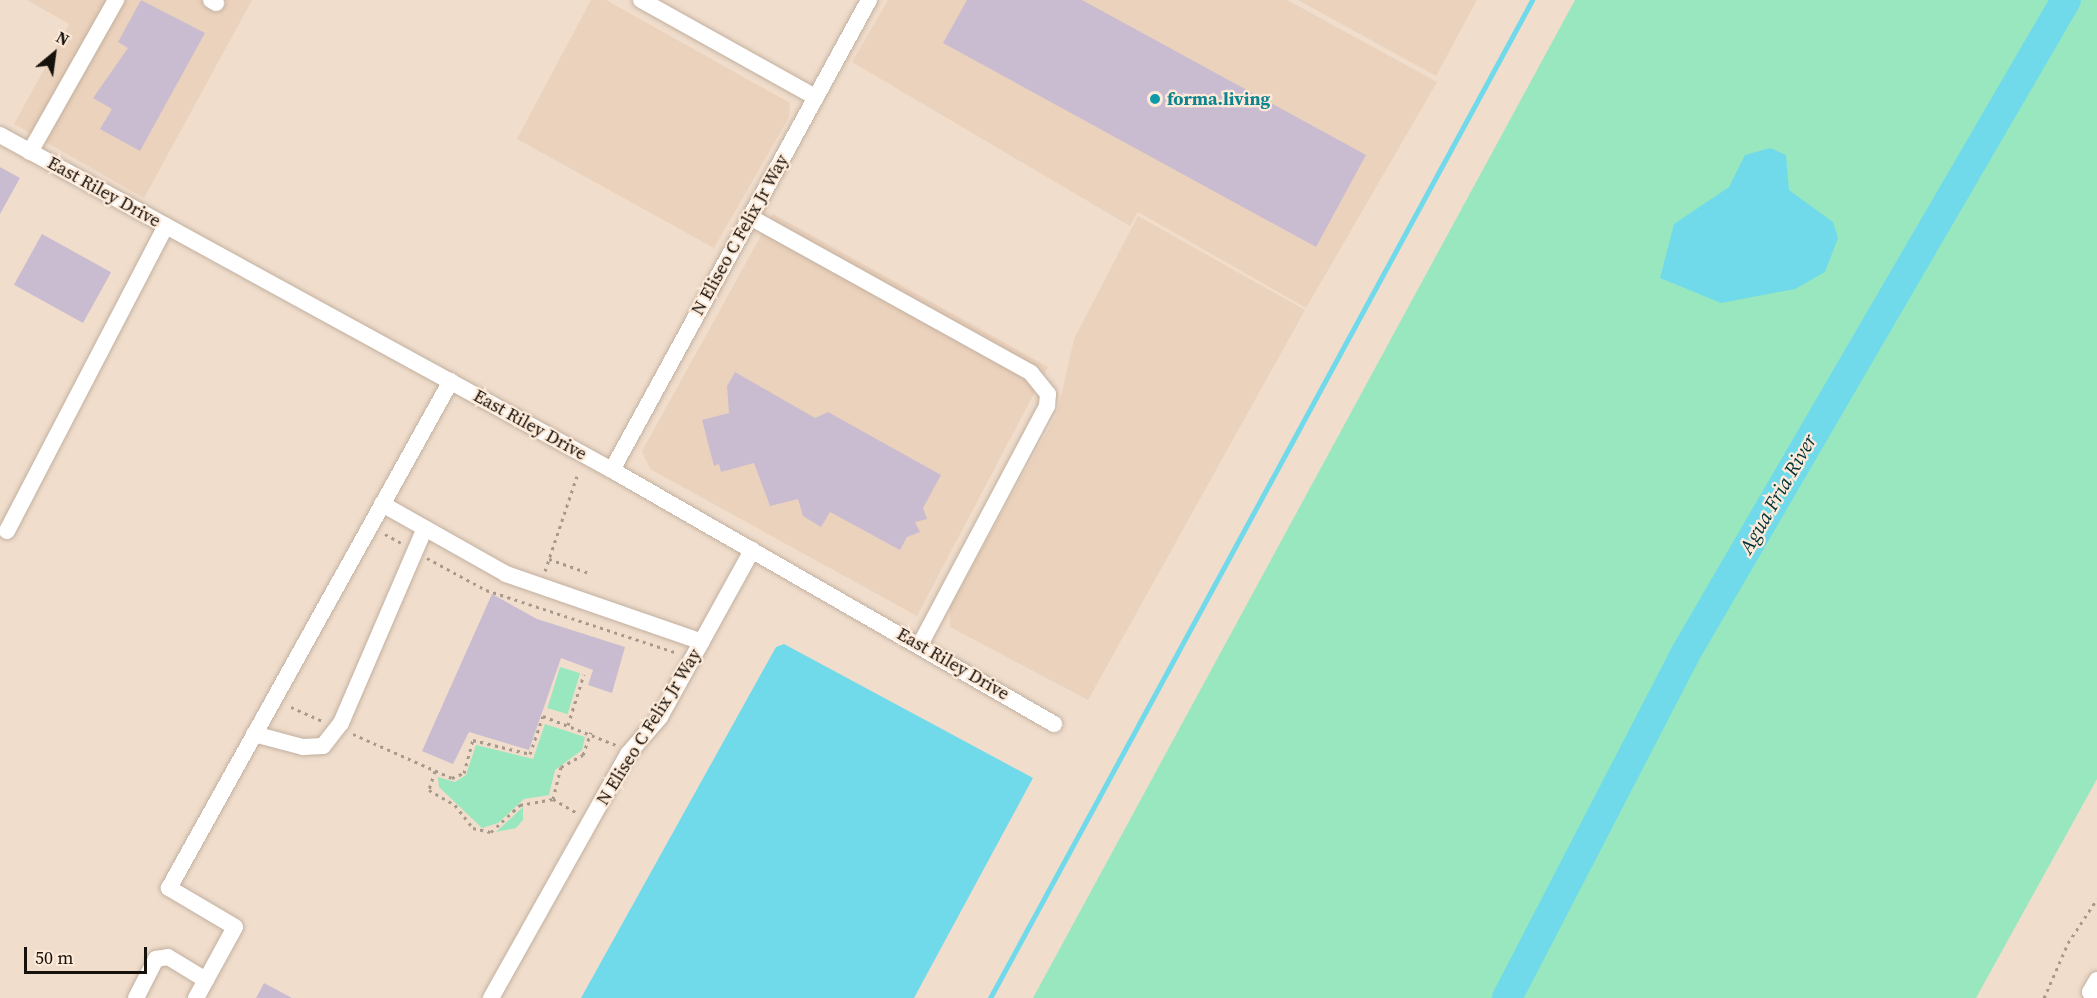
<!DOCTYPE html>
<style>
body{margin:0}
#map{position:relative;width:2097px;height:998px;overflow:hidden;background:#f0ddcc;font-family:"Source Serif 4",serif}
div>[style]{position:absolute}
[style*='--x']{left:calc(var(--x)*1px);top:calc(var(--y)*1px);width:calc(var(--w)*1px);rotate:calc(var(--a)*1deg)}
.built>*{inset:0;background:#ebd2bc}
.green>*{inset:0;background:#99e7be;transform-origin:0 0}
.water>*{inset:0;background:#71daea}
.stream>*{height:5px;margin:-2.5px;padding:0 2.5px;transform-origin:2.5px;border-radius:2.5px;background:#71daea}
.river>*{height:30px;margin:-15px;padding:0 15px;transform-origin:15px;border-radius:15px;background:#71daea}
.building>*{inset:0;background:#cabcd0;transform-origin:0 0}
.path>*{height:3px;margin-top:-1.5px;transform-origin:0;background:repeating-linear-gradient(90deg,#a7998b 0 3px,transparent 0 7.5px)}
.roads{filter:drop-shadow(0 0 2px #c2b0a0) drop-shadow(0 0 2px #c2b0a0)}
.minor>*{height:16px;margin:-8px;padding:0 8px;transform-origin:8px;border-radius:8px;background:#fff}
.dots>*{width:16px;height:16px;translate:-50% -50%;box-sizing:border-box;border:3px solid #fdead9;border-radius:50%}
span{translate:-50% -50%;white-space:nowrap;text-align:center;line-height:1.15;-webkit-text-stroke:4.5px #fdead9;paint-order:stroke}
.culture-label{font-size:18px;color:#0d838f;font-weight:700}
.left{translate:0 -50%;text-align:left}
.street-label{font-size:18px;color:#17110b}
.water-label{font-size:20px;color:#00343b;font-style:italic}
.north{position:absolute;left:24px;top:24px;width:60px;height:60px;-webkit-text-stroke:4px #fdead9;paint-order:stroke;rotate:29deg;font-size:16px;font-weight:700;line-height:24px;text-align:center;color:#17110b}
.north::after{content:'';display:block;margin:auto;width:21px;height:27px;background:#17110b;clip-path:polygon(50% 0,100% 100%,50% 72%,0 100%)}
.scale{position:absolute;left:24px;top:947px;width:123px;height:27px;box-sizing:border-box;border:3px solid #17110b;border-top:0;padding-left:8px;font-size:18px;line-height:21px;white-space:nowrap;color:#17110b;-webkit-text-stroke:4px #fdead9;paint-order:stroke}
</style>
<div id="map">
<div class="built">
<i style="clip-path:polygon(27px 0,252px 0,144px 198px,14px 124px,69px 24px)"></i>
<i style="clip-path:polygon(591px 0,606px 0,790px 103px,789px 117px,714px 248px,517px 139px)"></i>
<i style="clip-path:polygon(888px 0,1287px 0,1437px 82px,1306px 308px,1138px 212px,1130px 226px,852px 62px)"></i>
<i style="clip-path:polygon(1298px 0,1477px 0,1436px 76px)"></i>
<i style="clip-path:polygon(773px 214px,1048px 367px,917px 616px,650px 469px,642px 451px)"></i>
<i style="clip-path:polygon(1138px 216px,1305px 310px,1088px 700px,950px 627px,950px 607px,1057px 414px,1074px 339px)"></i>
</div>
<div class="green">
<i style="clip-path:polygon(1575px 0,2097px 0,2097px 779px,1976px 998px,1033px 998px)"></i>
<i style="left:560px;top:667px;width:21px;height:43px;rotate:17deg"></i>
<i style="clip-path:polygon(545px 724px,585px 737px,582px 750px,555px 770px,549px 795px,524px 799px,498px 823px,482px 828px,439px 787px,438px 777px,455px 782px,466px 775px,476px 745px,533px 759px)"></i>
<i style="clip-path:polygon(523px 807px,523px 820px,516px 828px,496px 832px)"></i>
</div>
<div class="water">
<i style="clip-path:polygon(1770px 148px,1786px 155px,1789px 190px,1833px 222px,1838px 238px,1825px 272px,1795px 289px,1721px 303px,1660px 278px,1674px 224px,1729px 187px,1745px 155px)"></i>
<i style="clip-path:polygon(784px 644px,1033px 778px,914px 998px,581px 998px,776px 647px)"></i>
</div>
<div class="stream">
<i style="--x:990;--y:998;--w:1136;--a:-61.49"></i>
</div>
<div class="river">
<i style="--x:1507;--y:998;--w:385;--a:-62.6"></i>
<i style="--x:1684;--y:656;--w:759;--a:-59.79"></i>
</div>
<div class="building">
<i style="clip-path:polygon(141px 0,205px 33px,140px 151px,100px 129px,112px 109px,93px 98px,128px 48px,118px 42px)"></i>
<i style="clip-path:polygon(967px 0,1082px 0,1366px 155px,1316px 247px,943px 43px)"></i>
<i style="clip-path:polygon(0 167px,20px 178px,0 214px)"></i>
<i style="left:42px;top:234px;width:79px;height:58px;rotate:29deg"></i>
<i style="clip-path:polygon(735px 372px,815px 418px,828px 412px,941px 475px,923px 508px,927px 519px,915px 522px,920px 532px,907px 537px,900px 550px,830px 512px,821px 527px,803px 516px,798px 499px,770px 506px,754px 463px,721px 472px,719px 464px,714px 466px,702px 420px,729px 413px,727px 386px)"></i>
<i style="clip-path:polygon(492px 594px,537px 619px,625px 647px,612px 693px,588px 685px,593px 670px,561px 658px,529px 750px,469px 732px,453px 764px,422px 751px)"></i>
<i style="clip-path:polygon(264px 983px,292px 998px,256px 998px)"></i>
</div>
<div class="path">
<i style="--x:385;--y:534;--w:18;--a:29"></i>
<i style="--x:427;--y:558;--w:67;--a:28.5"></i>
<i style="--x:486;--y:590;--w:202;--a:18.2"></i>
<i style="--x:549;--y:559;--w:42;--a:19.3"></i>
<i style="--x:545;--y:571;--w:100;--a:-71.4"></i>
<i style="--x:291;--y:707;--w:34;--a:24"></i>
<i style="--x:568;--y:725;--w:53;--a:-72.6"></i>
<i style="--x:353;--y:734;--w:108;--a:24"></i>
<i style="--x:452;--y:778;--w:13;--a:-23"></i>
<i style="--x:464;--y:773;--w:34;--a:-75"></i>
<i style="--x:473;--y:740;--w:59;--a:13.8"></i>
<i style="--x:530;--y:754;--w:40;--a:-71.1"></i>
<i style="--x:543;--y:716;--w:79;--a:21.7"></i>
<i style="--x:435;--y:771;--w:20;--a:108"></i>
<i style="--x:429;--y:790;--w:30;--a:30"></i>
<i style="--x:455;--y:805;--w:29;--a:52"></i>
<i style="--x:473;--y:828;--w:18;--a:13"></i>
<i style="--x:491;--y:832;--w:40;--a:-43"></i>
<i style="--x:520;--y:805;--w:34;--a:-10"></i>
<i style="--x:553;--y:799;--w:33;--a:-76"></i>
<i style="--x:561;--y:767;--w:25;--a:-29"></i>
<i style="--x:583;--y:755;--w:24;--a:-71"></i>
<i style="--x:553;--y:799;--w:28;--a:30"></i>
<i style="--x:2044;--y:998;--w:60;--a:-66.4"></i>
<i style="--x:2068;--y:943;--w:53;--a:-56.6"></i>
</div>
<div class="roads">
<div class="minor">
<i style="--x:211;--y:0;--w:6;--a:31"></i>
<i style="--x:641;--y:0;--w:199;--a:29.1"></i>
<i style="--x:0;--y:135;--w:698;--a:28.7"></i>
<i style="--x:612;--y:470;--w:510;--a:29.88"></i>
<i style="--x:30;--y:152;--w:175;--a:-60.5"></i>
<i style="--x:750;--y:217;--w:321;--a:29"></i>
<i style="--x:1031;--y:373;--w:27;--a:51"></i>
<i style="--x:1048;--y:394;--w:12;--a:95"></i>
<i style="--x:1047;--y:406;--w:271;--a:118"></i>
<i style="--x:612;--y:470;--w:536;--a:-61.33"></i>
<i style="--x:382;--y:504;--w:142;--a:29.4"></i>
<i style="--x:506;--y:574;--w:207;--a:19.1"></i>
<i style="--x:7;--y:531;--w:344;--a:-62.5"></i>
<i style="--x:254;--y:734;--w:51;--a:14.9"></i>
<i style="--x:303;--y:747;--w:20;--a:-3"></i>
<i style="--x:323;--y:746;--w:29;--a:-52"></i>
<i style="--x:341;--y:723;--w:212;--a:-66.7"></i>
<i style="--x:2097;--y:980;--w:14;--a:120"></i>
<i style="--x:2090;--y:992;--w:8;--a:30"></i>
<i style="--x:136;--y:998;--w:44;--a:-62.9"></i>
<i style="--x:156;--y:959;--w:12;--a:-9"></i>
<i style="--x:168;--y:957;--w:44;--a:31.2"></i>
<i style="--x:206;--y:980;--w:60;--a:-61.3"></i>
<i style="--x:235;--y:927;--w:77;--a:-149.4"></i>
<i style="--x:169;--y:888;--w:580;--a:-60.92"></i>
<i style="--x:196;--y:998;--w:21;--a:-61"></i>
<i style="--x:491;--y:998;--w:280;--a:-60.7"></i>
<i style="--x:628;--y:754;--w:49;--a:-49.1"></i>
<i style="--x:660;--y:717;--w:191;--a:-61.1"></i>
</div>
</div>
<div class="dots">
<i style="left:1155px;top:99px;background:#0f9aa8"></i>
</div>
<div class="culture-label">
<span class="left" style="left:1167px;top:99px">forma.living</span>
</div>
<div class="street-label">
<span style="left:104px;top:192px;rotate:29deg">East Riley Drive</span>
<span style="left:740px;top:235px;rotate:-61deg">N Eliseo C Felix Jr Way</span>
<span style="left:530px;top:425px;rotate:29deg">East Riley Drive</span>
<span style="left:953px;top:664px;rotate:30deg">East Riley Drive</span>
<span style="left:649px;top:727px;rotate:-58deg">N Eliseo C Felix Jr Way</span>
</div>
<div class="water-label">
<span style="left:1778px;top:494px;rotate:-60deg">Agua Fria River</span>
</div>
<div class="north">N</div>
<div class="scale">50 m</div>
</div>
